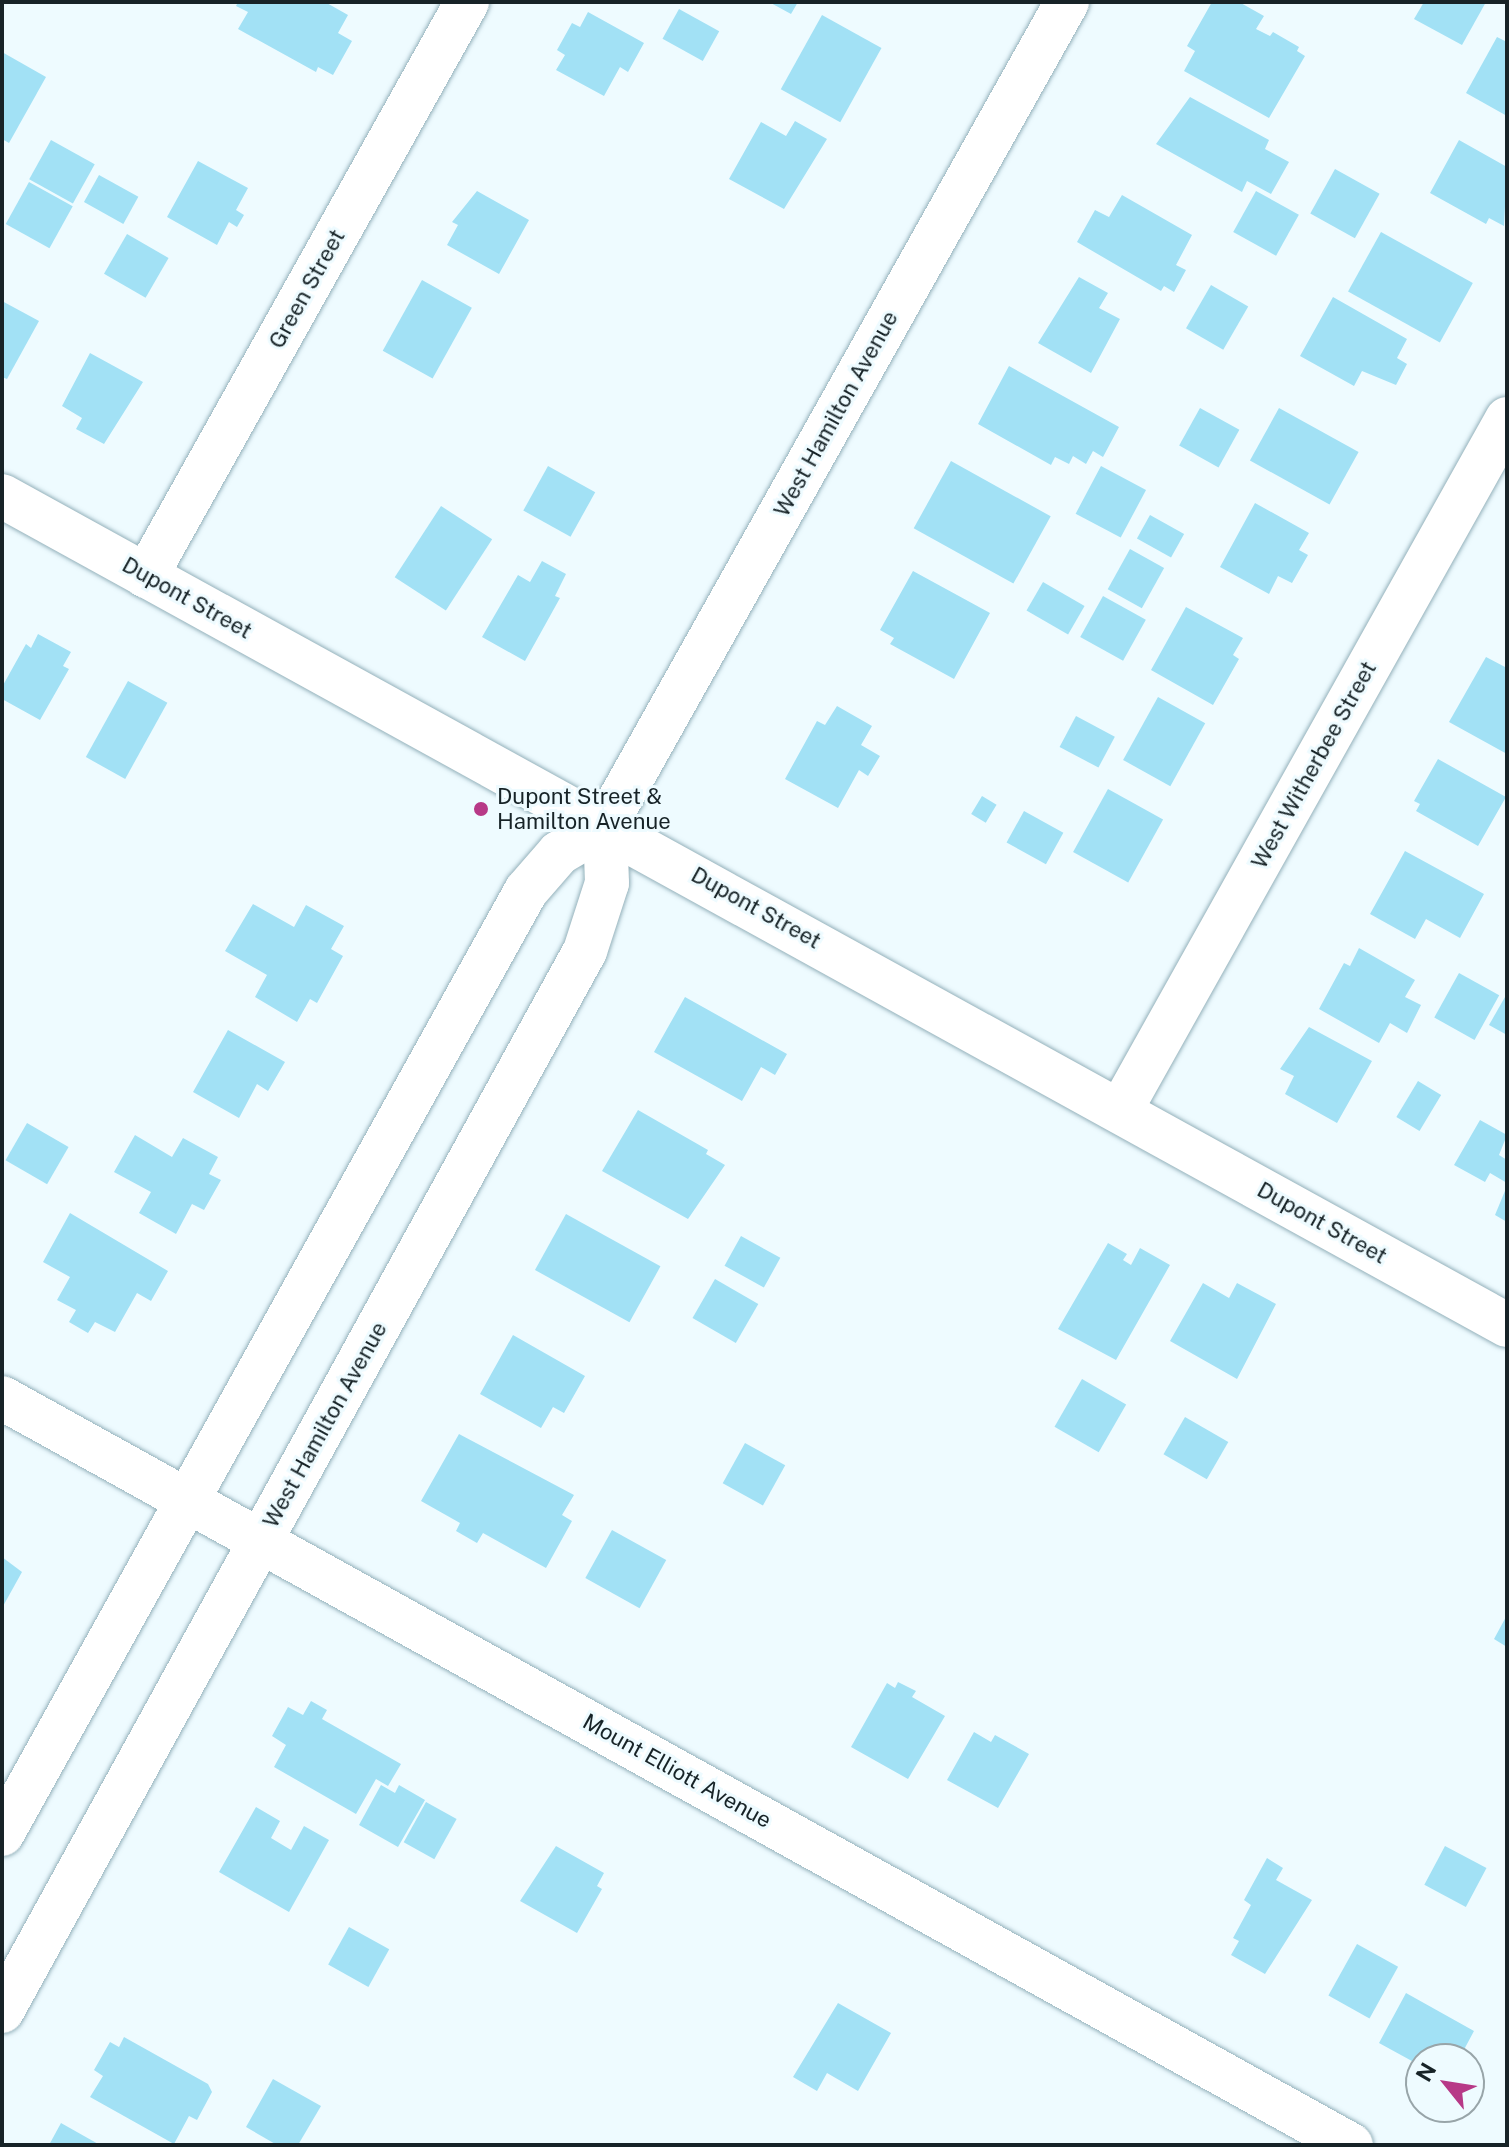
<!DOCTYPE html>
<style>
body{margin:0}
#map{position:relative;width:1509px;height:2147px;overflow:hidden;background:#eefbff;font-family:"Public Sans",sans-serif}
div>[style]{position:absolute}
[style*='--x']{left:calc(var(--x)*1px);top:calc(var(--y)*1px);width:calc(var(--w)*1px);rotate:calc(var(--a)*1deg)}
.building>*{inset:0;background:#a2e1f5;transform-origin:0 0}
.roads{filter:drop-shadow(0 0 2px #94b1bb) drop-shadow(0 0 2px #94b1bb)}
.minor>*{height:44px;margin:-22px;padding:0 22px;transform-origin:22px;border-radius:22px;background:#fff}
.dots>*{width:22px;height:22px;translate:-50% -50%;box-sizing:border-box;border:4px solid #eefbff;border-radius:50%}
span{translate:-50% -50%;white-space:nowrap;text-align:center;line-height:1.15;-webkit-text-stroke:6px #eefbff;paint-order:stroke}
.street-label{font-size:22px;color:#172327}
.poi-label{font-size:22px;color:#172327}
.left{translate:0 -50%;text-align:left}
.frame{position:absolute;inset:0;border:4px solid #172327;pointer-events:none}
.north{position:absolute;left:1405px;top:2043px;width:80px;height:80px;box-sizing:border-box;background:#eefbff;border:2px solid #98a5a9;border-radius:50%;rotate:300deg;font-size:22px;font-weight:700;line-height:32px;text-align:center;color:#172327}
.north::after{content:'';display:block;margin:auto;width:28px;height:36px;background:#b73987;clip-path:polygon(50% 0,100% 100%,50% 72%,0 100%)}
</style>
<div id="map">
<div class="building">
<i style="clip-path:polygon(238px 2px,325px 2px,348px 15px,338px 33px,352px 41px,333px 75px,318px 67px,316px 72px,238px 29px,248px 12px,236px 6px)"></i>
<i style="clip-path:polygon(769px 2px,798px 2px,791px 14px)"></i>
<i style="clip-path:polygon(1212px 2px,1239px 2px,1264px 16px,1256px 29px,1270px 36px,1273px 32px,1299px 47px,1297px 51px,1305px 56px,1269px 118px,1184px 71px,1195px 51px,1187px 46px)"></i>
<i style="clip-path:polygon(1424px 2px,1486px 2px,1462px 45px,1414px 19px)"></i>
<i style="left:679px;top:9px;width:46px;height:34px;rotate:29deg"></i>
<i style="clip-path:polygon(588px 12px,644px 43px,628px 72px,620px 67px,604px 96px,556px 70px,565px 55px,557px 50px,572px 23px,580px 27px)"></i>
<i style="left:822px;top:15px;width:68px;height:85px;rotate:29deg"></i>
<i style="clip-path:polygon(1497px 37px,1507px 42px,1507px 116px,1466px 93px)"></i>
<i style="clip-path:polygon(2px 52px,46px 77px,9px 143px,2px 139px)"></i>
<i style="clip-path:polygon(1190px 97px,1269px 140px,1265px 149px,1289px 162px,1271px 194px,1247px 181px,1242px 192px,1156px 144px)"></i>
<i style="clip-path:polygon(795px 121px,827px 139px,784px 209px,729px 179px,761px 122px,786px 136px)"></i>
<i style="left:51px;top:140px;width:50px;height:45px;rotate:29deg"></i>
<i style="clip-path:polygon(1459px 140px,1507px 167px,1504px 226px,1489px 218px,1486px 224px,1430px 193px)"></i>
<i style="clip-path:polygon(198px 161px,248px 188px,236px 210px,244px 215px,237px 227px,229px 222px,217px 245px,167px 217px)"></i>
<i style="left:1335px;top:169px;width:51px;height:51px;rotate:29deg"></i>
<i style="left:99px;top:175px;width:45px;height:31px;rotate:29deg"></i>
<i style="left:29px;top:182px;width:50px;height:48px;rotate:29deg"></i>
<i style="clip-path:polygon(477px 191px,529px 220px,499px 274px,447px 245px,458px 225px,452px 222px)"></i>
<i style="left:1256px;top:191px;width:49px;height:47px;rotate:29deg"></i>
<i style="clip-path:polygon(1122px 195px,1192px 235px,1176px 265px,1186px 270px,1174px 292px,1164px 286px,1161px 291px,1077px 242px,1095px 210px,1109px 217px)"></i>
<i style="left:1381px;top:232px;width:105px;height:68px;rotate:29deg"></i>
<i style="left:127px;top:234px;width:48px;height:46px;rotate:30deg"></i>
<i style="clip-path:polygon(1079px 277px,1108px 293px,1099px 308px,1120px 319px,1091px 373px,1038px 343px)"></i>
<i style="left:422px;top:280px;width:57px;height:81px;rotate:29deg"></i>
<i style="left:1211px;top:285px;width:43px;height:50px;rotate:30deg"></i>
<i style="clip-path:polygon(1333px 297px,1407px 339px,1397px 358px,1407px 364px,1396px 385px,1362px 371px,1354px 386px,1300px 356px)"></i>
<i style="clip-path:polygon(2px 301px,39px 321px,7px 379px,2px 377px)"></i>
<i style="clip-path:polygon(90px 353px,143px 382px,104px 444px,76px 429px,82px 418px,62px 406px)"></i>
<i style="clip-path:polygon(1009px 366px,1119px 427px,1103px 457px,1093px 451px,1086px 464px,1073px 456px,1069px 464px,1055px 457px,1051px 465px,978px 424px)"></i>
<i style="left:1200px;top:408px;width:45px;height:43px;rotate:29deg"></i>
<i style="left:1279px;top:408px;width:91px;height:60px;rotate:29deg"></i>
<i style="left:951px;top:461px;width:114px;height:77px;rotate:29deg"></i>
<i style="left:548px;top:466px;width:54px;height:51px;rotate:29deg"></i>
<i style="left:1101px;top:466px;width:51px;height:54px;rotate:28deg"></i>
<i style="clip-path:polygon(1255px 503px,1309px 533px,1299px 550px,1308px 555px,1292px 583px,1278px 576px,1269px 594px,1220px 567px)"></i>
<i style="left:441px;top:506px;width:61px;height:85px;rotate:33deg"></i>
<i style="left:1150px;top:515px;width:39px;height:27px;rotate:29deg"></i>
<i style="left:1130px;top:549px;width:39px;height:46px;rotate:29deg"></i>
<i style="clip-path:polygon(542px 561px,566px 574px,555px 596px,560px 598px,525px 661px,482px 637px,518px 575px,530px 582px)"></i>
<i style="clip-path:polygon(913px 571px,990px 613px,954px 679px,890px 644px,894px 638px,880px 630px)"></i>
<i style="left:1043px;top:582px;width:48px;height:33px;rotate:30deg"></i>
<i style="left:1103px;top:596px;width:49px;height:47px;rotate:29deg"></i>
<i style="clip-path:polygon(1186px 607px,1243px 638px,1233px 655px,1239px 659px,1213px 705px,1151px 670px)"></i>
<i style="clip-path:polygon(38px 634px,71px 652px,63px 666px,69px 669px,40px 720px,2px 699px,2px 687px,26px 644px,31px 648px)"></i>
<i style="clip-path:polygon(1486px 657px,1507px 668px,1507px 754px,1449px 722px)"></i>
<i style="left:128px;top:681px;width:45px;height:87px;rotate:29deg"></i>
<i style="left:1158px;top:697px;width:54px;height:72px;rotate:29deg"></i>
<i style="clip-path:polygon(837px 706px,872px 726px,861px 745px,880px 756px,868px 776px,859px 770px,838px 808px,785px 779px,817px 721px,825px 725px)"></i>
<i style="left:1076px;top:716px;width:44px;height:35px;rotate:28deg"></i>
<i style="clip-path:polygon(1438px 759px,1506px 797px,1478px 846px,1416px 811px,1420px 804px,1414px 801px)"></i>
<i style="left:1108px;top:789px;width:63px;height:72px;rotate:29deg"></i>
<i style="left:982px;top:796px;width:17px;height:21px;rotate:31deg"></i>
<i style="left:1024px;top:811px;width:45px;height:36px;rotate:29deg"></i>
<i style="clip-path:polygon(1405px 851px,1484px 894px,1460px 938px,1426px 919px,1415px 939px,1370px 914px)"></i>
<i style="clip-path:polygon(253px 904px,294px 927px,306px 905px,344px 926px,331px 949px,343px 956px,317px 1003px,310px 999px,297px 1022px,255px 997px,267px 975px,225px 951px)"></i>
<i style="clip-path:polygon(1359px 948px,1415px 980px,1405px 997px,1421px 1005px,1407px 1033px,1390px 1023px,1379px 1043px,1319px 1009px,1344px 963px,1350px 966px)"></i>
<i style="left:1459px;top:973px;width:46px;height:51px;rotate:29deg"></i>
<i style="clip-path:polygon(685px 997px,787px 1054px,775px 1075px,761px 1067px,742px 1101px,654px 1052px)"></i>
<i style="clip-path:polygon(1505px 997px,1507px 998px,1507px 1035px,1489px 1025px)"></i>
<i style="clip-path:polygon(1309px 1027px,1372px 1061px,1337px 1123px,1285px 1094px,1294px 1076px,1280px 1069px)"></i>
<i style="clip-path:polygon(228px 1030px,285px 1062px,268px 1091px,257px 1084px,239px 1118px,193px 1092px)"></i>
<i style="left:1418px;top:1081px;width:27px;height:42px;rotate:31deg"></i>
<i style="clip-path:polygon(638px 1110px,708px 1150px,706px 1154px,725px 1165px,688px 1219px,602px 1171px)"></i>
<i style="clip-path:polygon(1480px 1120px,1507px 1135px,1499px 1155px,1507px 1160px,1507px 1183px,1490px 1173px,1485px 1182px,1454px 1165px)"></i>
<i style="left:27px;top:1123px;width:48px;height:43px;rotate:30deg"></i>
<i style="clip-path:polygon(135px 1135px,172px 1157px,183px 1138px,218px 1157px,209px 1174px,221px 1180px,204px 1210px,192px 1204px,176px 1234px,139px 1213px,151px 1192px,114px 1172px)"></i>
<i style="clip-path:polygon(1507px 1186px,1507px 1222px,1495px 1215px)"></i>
<i style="clip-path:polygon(70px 1213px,168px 1271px,151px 1301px,137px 1293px,115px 1332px,95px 1322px,88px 1333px,69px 1322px,76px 1310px,57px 1300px,70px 1277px,43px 1262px)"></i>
<i style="left:566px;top:1214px;width:108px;height:64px;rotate:29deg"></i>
<i style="left:741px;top:1236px;width:45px;height:34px;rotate:29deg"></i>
<i style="clip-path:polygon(1108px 1243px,1127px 1254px,1123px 1260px,1131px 1265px,1140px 1248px,1170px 1265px,1116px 1360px,1058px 1329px)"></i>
<i style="left:715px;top:1279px;width:50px;height:45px;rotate:30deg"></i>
<i style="clip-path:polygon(1203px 1283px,1229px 1298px,1237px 1283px,1276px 1304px,1237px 1379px,1170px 1341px)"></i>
<i style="clip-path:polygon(513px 1335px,585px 1376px,564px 1413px,553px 1407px,541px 1428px,480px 1394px)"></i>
<i style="left:1082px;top:1379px;width:51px;height:55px;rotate:30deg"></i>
<i style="left:1185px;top:1417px;width:50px;height:43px;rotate:30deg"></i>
<i style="clip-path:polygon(459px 1434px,574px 1495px,562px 1515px,572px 1521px,546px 1568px,483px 1533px,477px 1543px,456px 1531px,460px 1523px,421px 1501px)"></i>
<i style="left:745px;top:1443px;width:46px;height:46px;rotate:29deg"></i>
<i style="left:612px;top:1530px;width:62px;height:55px;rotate:29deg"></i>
<i style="clip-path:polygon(2px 1557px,22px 1572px,2px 1608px)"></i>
<i style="clip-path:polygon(1507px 1615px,1507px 1647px,1494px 1639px)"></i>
<i style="clip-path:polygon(898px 1682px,916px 1691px,912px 1697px,945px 1716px,908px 1779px,851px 1747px,887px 1683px,895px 1688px)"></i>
<i style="clip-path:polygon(311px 1701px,327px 1710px,322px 1719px,401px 1764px,388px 1786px,376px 1779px,356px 1814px,274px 1767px,286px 1745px,272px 1736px,288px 1707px,303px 1715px)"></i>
<i style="clip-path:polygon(974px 1732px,991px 1742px,995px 1735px,1029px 1754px,998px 1808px,947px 1780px)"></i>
<i style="clip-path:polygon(381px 1785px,395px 1793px,399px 1785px,425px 1800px,398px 1847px,359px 1825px)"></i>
<i style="left:426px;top:1802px;width:35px;height:46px;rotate:29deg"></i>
<i style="clip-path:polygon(256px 1807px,280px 1821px,271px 1838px,291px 1850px,304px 1826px,329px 1840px,289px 1912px,219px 1872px)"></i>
<i style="clip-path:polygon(556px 1846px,604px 1873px,597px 1886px,602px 1889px,577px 1933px,520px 1901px)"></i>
<i style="left:1445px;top:1846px;width:47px;height:44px;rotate:28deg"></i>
<i style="clip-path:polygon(1267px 1858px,1283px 1868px,1276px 1880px,1312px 1900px,1265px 1974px,1231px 1955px,1239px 1941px,1233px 1938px,1251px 1905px,1244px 1900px)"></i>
<i style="left:349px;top:1927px;width:46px;height:43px;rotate:29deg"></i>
<i style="left:1357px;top:1944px;width:47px;height:59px;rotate:29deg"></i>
<i style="clip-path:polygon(1406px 1993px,1474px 2031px,1459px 2059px,1421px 2059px,1421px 2066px,1379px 2043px)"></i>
<i style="clip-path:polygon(838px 2003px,891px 2033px,858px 2091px,827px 2073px,817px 2091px,793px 2077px)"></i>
<i style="clip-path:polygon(124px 2037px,208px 2084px,212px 2092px,197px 2120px,189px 2116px,174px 2144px,90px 2097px,103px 2076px,94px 2070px,110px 2042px,119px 2047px)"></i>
<i style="clip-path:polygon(273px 2079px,321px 2106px,298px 2145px,277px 2145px,246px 2127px)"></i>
<i style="clip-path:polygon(61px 2123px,100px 2145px,49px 2145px)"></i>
</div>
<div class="roads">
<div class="minor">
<i style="--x:2;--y:496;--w:1718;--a:28.85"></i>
<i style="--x:146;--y:576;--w:658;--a:-60.78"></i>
<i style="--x:1120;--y:1111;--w:793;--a:-60.78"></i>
<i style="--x:2;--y:1398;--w:1542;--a:28.98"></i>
<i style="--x:2;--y:1834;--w:1079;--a:-60.94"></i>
<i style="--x:526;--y:891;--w:50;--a:-49"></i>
<i style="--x:559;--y:853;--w:53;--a:-30.4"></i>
<i style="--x:2;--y:2011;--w:1210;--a:-61.19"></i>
<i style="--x:585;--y:951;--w:71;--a:-72.1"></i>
<i style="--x:607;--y:883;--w:57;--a:-92"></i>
<i style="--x:605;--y:826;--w:945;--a:-60.72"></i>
</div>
</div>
<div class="dots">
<i style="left:481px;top:809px;background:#b73987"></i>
</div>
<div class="street-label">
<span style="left:307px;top:289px;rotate:-61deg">Green Street</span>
<span style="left:836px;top:414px;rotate:-61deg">West Hamilton Avenue</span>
<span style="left:187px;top:598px;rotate:29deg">Dupont Street</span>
<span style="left:1314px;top:765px;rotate:-61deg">West Witherbee Street</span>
<span style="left:756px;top:908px;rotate:29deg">Dupont Street</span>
<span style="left:1322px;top:1223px;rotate:29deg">Dupont Street</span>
<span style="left:325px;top:1425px;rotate:-61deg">West Hamilton Avenue</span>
<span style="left:677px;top:1771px;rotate:29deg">Mount Elliott Avenue</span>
</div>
<div class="poi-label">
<span class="left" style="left:497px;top:809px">Dupont Street &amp;<br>Hamilton Avenue</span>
</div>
<div class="frame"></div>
<div class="north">N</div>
</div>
